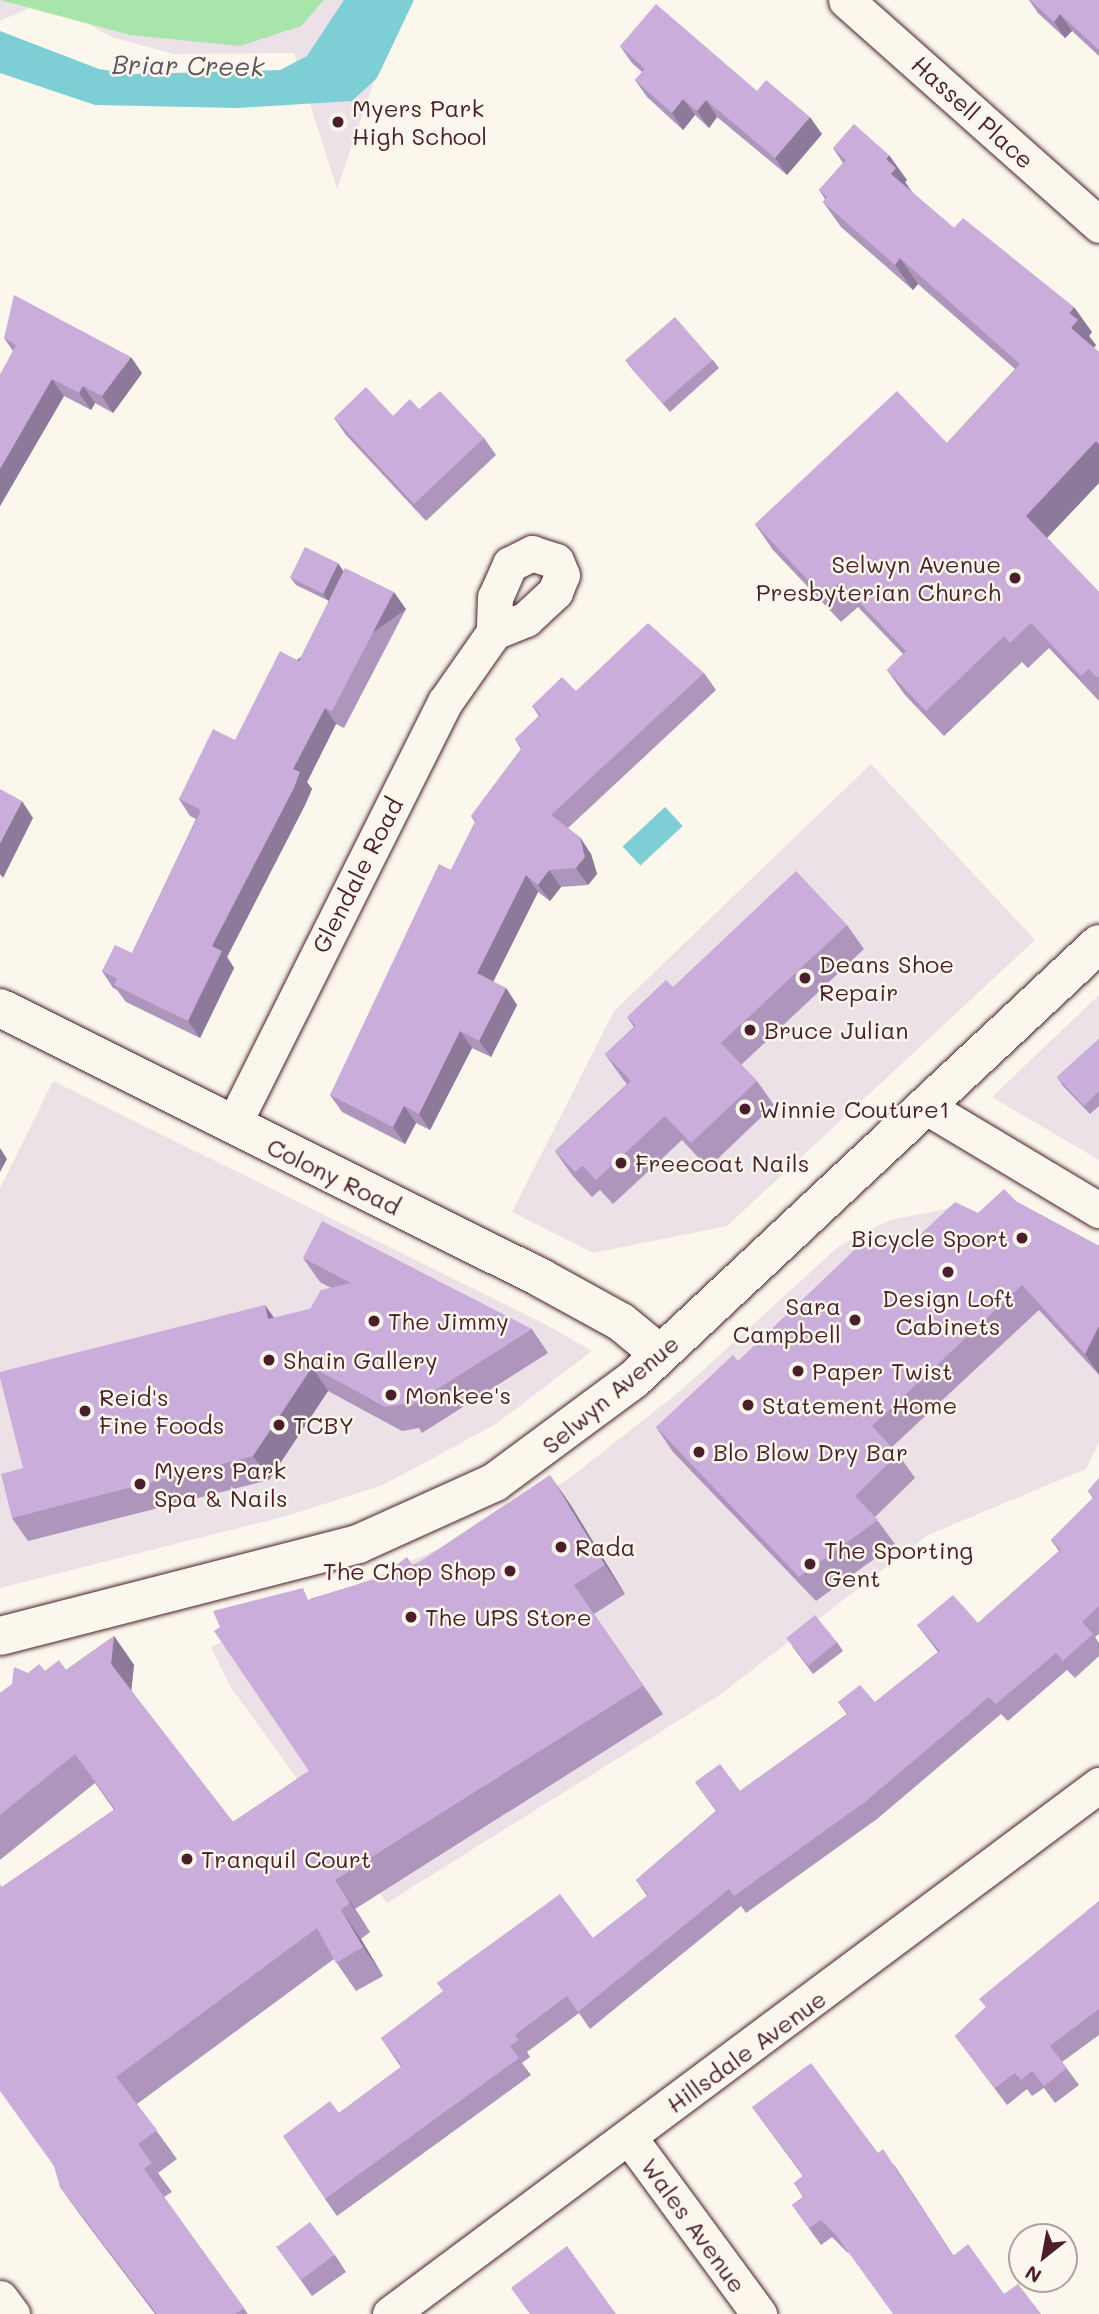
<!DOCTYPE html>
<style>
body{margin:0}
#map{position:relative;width:1099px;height:2314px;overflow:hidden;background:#fbf7ec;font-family:Mali,sans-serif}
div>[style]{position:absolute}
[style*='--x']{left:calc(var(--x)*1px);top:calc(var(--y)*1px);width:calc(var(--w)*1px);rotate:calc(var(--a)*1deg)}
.built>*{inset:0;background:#ece1e7}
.green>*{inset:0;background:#a9e5ab}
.water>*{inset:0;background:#7ecfd5;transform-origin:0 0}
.roads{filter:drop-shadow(0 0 2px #4a1f2b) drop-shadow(0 0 2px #4a1f2b)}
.minor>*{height:35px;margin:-17.5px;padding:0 17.5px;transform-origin:17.5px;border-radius:17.5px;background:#fbf7ec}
.tertiary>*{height:38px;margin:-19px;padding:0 19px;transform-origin:19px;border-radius:19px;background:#fbf7ec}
.wall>*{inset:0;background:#ae95bb}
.shaded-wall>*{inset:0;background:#8d7999;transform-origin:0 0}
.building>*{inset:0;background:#caadda;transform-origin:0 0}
.dots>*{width:19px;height:19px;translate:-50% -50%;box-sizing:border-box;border:4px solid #fbf7ec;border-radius:50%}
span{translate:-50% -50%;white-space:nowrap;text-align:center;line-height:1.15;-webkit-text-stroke:5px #fbf7ec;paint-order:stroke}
.poi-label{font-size:24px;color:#4a1f2b}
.left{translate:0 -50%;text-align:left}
.right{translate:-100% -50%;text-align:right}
.street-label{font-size:24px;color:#4a1f2b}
.water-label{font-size:26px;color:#5a545e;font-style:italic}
.north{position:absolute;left:1008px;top:2223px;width:70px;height:70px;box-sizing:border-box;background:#fbf7ec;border:2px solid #b4a19f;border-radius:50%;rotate:211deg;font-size:19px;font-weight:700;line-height:28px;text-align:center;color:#4a1f2b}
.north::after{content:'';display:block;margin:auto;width:24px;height:32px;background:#4a1f2b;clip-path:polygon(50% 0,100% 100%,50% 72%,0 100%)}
</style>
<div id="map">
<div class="built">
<i style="clip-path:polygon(0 0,402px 0,337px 189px,294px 53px,174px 54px,111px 37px,48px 0,0 21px)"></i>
<i style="clip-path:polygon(871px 764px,1035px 940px,727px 1226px,593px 1253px,512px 1212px,614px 1011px)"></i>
<i style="clip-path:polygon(1099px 995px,1099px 1160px,992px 1097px)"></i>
<i style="clip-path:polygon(53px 1081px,545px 1324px,592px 1351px,496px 1424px,383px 1485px,287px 1516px,0 1588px,0 1188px)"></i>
<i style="clip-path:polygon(947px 1209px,1032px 1223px,1099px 1261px,1099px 1442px,1086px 1469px,928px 1535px,718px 1696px,387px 1903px,230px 1686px,211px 1647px,478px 1532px,567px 1480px,679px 1392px,839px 1246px,890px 1220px)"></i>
</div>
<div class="green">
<i style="clip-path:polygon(0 0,324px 0,301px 26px,240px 46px,130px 35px)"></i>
</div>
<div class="water">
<i style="clip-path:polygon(344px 0,414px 0,377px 78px,352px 101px,237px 108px,95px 105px,0 73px,0 31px,99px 69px,131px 74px,280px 70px,307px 56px)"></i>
<i style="left:665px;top:807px;width:26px;height:58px;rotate:47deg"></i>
</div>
<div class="roads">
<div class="minor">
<i style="--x:846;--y:0;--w:339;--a:41.6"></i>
<i style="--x:925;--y:1106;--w:203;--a:30.9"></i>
<i style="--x:233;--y:1125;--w:473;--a:-63.4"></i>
<i style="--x:445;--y:702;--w:85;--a:-55"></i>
<i style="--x:494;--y:632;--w:35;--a:-22"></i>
<i style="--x:526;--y:619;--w:40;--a:-43"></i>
<i style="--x:555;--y:592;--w:18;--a:-68"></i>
<i style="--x:562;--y:575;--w:15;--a:-113"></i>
<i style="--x:556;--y:561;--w:25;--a:-162"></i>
<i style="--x:532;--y:553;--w:25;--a:153"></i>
<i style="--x:510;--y:564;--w:36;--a:114"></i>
<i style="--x:495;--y:597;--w:35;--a:92"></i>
<i style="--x:629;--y:2137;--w:220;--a:53.7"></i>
<i style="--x:0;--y:2298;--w:20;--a:53"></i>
<i style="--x:390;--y:2314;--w:885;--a:-36.73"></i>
</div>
<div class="tertiary">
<i style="--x:0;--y:1008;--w:605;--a:26.52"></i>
<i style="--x:541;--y:1278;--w:91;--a:28.8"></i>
<i style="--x:621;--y:1322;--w:50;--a:39.4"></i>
<i style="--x:0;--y:1636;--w:370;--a:-14.4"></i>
<i style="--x:358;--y:1544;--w:150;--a:-24.3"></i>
<i style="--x:495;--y:1482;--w:172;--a:-36.5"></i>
<i style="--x:633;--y:1380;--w:638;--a:-43.1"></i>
</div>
</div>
<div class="wall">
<i style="clip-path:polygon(1029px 0,1099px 0,1099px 56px,1072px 31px,1065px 38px,1038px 13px)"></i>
<i style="clip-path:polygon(620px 46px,757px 91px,822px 134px,787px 175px,717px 117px,709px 128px,695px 115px,683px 130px,647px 97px,635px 80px,642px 72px,632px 63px)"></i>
<i style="clip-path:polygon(833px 148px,907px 180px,905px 182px,913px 193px,954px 228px,1092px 332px,1089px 336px,1096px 345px,1094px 348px,1099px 352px,1099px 483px,1047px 538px,1099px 592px,1099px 701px,1049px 648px,1028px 668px,1022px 662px,944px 736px,905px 695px,887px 670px,903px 654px,858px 607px,841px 622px,773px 550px,755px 524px,947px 443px,1015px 369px,918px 284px,913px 290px,841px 227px,823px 202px,825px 199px,819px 190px,843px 163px)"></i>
<i style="clip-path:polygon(4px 338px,142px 373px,113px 413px,95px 403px,91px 410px,64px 396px,0 506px,0 375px,13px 351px)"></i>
<i style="clip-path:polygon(713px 360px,719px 368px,670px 412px,632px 369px,626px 361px)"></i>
<i style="clip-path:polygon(419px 409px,484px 438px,496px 455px,426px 521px,346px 435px,334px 418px,393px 416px)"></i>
<i style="clip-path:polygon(344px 571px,406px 609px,344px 728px,336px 724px,307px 782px,312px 789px,305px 805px,227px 957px,234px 968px,200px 1038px,126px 1002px,117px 990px,113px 988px,102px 971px,132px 953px,196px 819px,190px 816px,179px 799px,235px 740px,299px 661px,329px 601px,296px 585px,290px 577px)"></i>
<i style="clip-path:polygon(704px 673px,716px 690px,568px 828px,591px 854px,597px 874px,588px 885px,561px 887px,550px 901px,538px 892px,493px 982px,506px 988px,517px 1005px,491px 1057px,472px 1048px,430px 1130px,416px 1123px,405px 1144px,342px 1112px,330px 1095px,451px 870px,475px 822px,471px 816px,521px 749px,515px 739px,539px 716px,532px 706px,576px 691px)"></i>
<i style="clip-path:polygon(847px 925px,864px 949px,741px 1065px,757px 1081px,774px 1105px,708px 1168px,682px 1140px,613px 1204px,600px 1190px,592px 1197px,572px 1175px,555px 1151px,627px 1084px,622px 1078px,605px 1054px,634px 1027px,627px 1017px,673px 987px)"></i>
<i style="clip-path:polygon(1099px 1039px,1099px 1106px,1090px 1114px,1063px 1086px,1057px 1077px)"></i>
<i style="clip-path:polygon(1017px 1202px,1099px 1246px,1099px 1375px,1039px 1310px,892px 1447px,898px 1454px,915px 1478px,875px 1517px,895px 1544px,816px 1601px,673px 1452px,656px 1427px,878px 1249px,906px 1248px,978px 1213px)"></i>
<i style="clip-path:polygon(303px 1258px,532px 1329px,548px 1353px,422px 1433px,419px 1428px,402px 1431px,328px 1391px,269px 1480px,28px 1541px,12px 1518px,23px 1468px,265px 1305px,274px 1318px,310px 1309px,331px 1288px,320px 1282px)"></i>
<i style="clip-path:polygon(1099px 1478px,1099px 1634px,1095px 1637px,1099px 1643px,1099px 1656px,1075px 1678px,1067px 1670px,1008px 1721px,1001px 1714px,877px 1819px,746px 1913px,741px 1906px,590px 2029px,579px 2013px,527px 2052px,530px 2057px,522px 2063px,531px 2075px,337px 2216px,325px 2199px,339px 2113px,401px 2067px,381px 2038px,593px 1938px,647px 1896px,636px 1880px,716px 1811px,695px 1782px,740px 1791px,847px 1714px,838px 1702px,875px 1702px,938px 1652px,917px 1625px,978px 1623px,1059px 1551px,1051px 1540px,1093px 1498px,1088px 1491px)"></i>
<i style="clip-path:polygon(570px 1504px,625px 1594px,594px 1614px,663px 1714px,355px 1909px,370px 1932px,361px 1939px,383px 1976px,356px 1991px,334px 1959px,137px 2104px,177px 2159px,158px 2173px,172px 2192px,164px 2197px,248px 2314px,155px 2314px,81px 2216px,60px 2187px,55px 2167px,2px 1887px,114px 1810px,95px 1783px,0 1860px,0 1693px,28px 1673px,66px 1670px,114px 1636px,134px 1665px,131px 1691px,233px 1822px,309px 1771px,310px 1599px,379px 1578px)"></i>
<i style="clip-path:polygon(837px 1642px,843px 1651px,813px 1674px,792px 1646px)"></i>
<i style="clip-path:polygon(1099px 1901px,1099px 2035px,1062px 2062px,1079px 2085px,1055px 2103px,1044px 2088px,1032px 2096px,1027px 2089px,1007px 2105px,955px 2036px)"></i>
<i style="clip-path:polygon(752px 2107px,878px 2153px,895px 2166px,953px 2255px,1004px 2294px,1041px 2314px,847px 2252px,832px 2237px,821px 2245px,792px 2205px,803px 2197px,794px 2183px,803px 2176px)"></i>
<i style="clip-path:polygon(276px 2246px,335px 2255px,346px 2272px,312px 2296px)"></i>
</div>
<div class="shaded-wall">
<i style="clip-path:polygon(1060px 14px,1072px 31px,1065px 38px,1054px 22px)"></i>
<i style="clip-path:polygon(683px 99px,695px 115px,683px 130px,672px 113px)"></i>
<i style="clip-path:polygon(706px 100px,717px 117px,709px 128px,697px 111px)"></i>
<i style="clip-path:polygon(810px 117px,822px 134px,787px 175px,775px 158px)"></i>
<i style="clip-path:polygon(889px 155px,907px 180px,905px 182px,913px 194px,891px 174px,886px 159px)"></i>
<i style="clip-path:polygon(900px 258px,918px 284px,913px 290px,895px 265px)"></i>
<i style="clip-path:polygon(1074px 307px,1092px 332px,1089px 336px,1096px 345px,1089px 353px,1071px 328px,1069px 313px)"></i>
<i style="clip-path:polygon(131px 357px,142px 373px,113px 413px,102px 396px)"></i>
<i style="clip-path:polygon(52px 379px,64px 396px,0 506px,0 469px)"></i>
<i style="clip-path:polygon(83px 386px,95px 403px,91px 410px,79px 393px)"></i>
<i style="clip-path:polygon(1096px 441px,1099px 445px,1099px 483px,1044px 541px,1026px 516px)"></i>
<i style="clip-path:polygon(338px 563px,344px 572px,329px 602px,323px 593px)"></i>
<i style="left:394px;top:592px;width:21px;height:134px;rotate:55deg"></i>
<i style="clip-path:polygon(325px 708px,336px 724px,307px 782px,312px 789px,305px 805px,227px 957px,234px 968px,200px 1038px,188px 1021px,212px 946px,293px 769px)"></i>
<i style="clip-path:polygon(22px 801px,33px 818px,3px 878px,0 874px,0 843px)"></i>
<i style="clip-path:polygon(580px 837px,591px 854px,597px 874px,588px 885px,576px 868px)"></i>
<i style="clip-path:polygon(549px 870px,561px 887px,550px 901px,538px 885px)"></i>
<i style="clip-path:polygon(526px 875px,538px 892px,489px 990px,477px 973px)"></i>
<i style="clip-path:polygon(506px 988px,517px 1005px,491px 1057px,479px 1041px)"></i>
<i style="clip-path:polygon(460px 1031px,472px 1048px,430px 1130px,419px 1114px)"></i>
<i style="clip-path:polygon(404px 1106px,416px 1123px,405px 1144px,393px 1127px)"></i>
<i style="clip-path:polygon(0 1148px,7px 1159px,0 1172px)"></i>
<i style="clip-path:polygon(265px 1305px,281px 1328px,268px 1319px)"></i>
<i style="clip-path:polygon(1099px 1326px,1099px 1374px,1085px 1354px)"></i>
<i style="clip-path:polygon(312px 1367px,328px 1391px,269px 1480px,253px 1456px)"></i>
<i style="clip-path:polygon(550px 1475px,570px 1504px,625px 1594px,605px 1565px)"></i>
<i style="clip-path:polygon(114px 1636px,134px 1665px,131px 1693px,111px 1664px)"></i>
<i style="clip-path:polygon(335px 1880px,355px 1909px,370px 1932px,350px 1903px)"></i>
<i style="clip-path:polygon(341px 1910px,361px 1939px,383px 1976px,363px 1947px)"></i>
</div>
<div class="building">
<i style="clip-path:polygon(1030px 0,1099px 0,1099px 50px,1060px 14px,1054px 22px)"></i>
<i style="clip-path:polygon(656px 4px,757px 91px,766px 80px,810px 117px,775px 158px,706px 100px,697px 111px,683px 99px,672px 113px,635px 80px,645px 69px,620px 46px)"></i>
<i style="clip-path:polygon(854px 124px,889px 155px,886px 159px,896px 168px,891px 174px,954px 228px,963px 218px,1074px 307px,1069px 313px,1078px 320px,1071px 328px,1099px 352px,1099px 444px,1096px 441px,1026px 516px,1099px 592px,1099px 676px,1097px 678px,1089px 669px,1081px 676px,1031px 623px,1010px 643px,1004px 636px,926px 711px,887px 670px,906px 651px,840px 582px,824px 597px,755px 524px,897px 391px,947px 443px,1020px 364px,900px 258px,895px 265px,823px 202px,827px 197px,819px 190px,846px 160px,833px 148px)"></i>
<i style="clip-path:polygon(14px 295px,131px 357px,102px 396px,83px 386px,79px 393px,52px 379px,0 469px,0 375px,16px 345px,4px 338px)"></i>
<i style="left:675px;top:317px;width:57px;height:66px;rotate:49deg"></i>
<i style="clip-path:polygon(366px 387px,393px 416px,410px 399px,419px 409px,440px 391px,484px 438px,414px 504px,334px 418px)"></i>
<i style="left:305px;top:547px;width:37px;height:34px;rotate:26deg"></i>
<i style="clip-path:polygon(345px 568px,394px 592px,332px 711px,325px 708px,293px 769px,300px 772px,294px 788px,212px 946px,222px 951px,188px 1021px,114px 985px,117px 979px,102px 971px,115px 945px,132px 953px,201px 810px,179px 799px,213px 729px,235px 740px,280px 651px,299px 661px)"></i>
<i style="clip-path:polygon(648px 623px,704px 673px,551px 815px,580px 837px,585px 857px,576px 868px,549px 870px,538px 885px,526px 875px,477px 973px,506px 988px,479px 1041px,460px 1031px,419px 1114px,404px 1106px,393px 1127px,330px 1095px,439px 864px,451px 870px,476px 820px,471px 816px,522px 748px,515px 739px,541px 715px,532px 706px,562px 677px,576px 691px)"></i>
<i style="clip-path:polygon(0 789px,22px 801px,0 843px)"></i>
<i style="clip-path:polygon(796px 871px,847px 925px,721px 1043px,757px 1081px,691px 1143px,665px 1116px,596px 1180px,583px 1166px,575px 1172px,555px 1151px,631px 1081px,605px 1054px,636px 1026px,627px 1017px,666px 980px,673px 987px)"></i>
<i style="clip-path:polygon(1099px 1039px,1099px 1091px,1084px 1106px,1057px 1077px)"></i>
<i style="clip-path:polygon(1004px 1189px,1017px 1202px,1099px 1246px,1099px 1326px,1085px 1354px,1022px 1285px,872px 1426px,898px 1454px,855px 1496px,878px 1520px,799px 1577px,656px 1427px,733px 1355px,738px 1361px,868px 1237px,878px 1249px,894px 1235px,906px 1248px,955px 1202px,978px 1213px)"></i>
<i style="clip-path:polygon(322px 1221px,532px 1329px,406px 1409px,405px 1404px,385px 1407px,312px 1367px,253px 1456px,12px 1518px,1px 1474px,23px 1468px,0 1378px,0 1372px,265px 1305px,268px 1319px,310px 1309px,321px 1290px,351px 1283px,303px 1258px)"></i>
<i style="clip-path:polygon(550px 1475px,605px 1565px,574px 1585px,643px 1686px,335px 1880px,350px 1903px,341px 1910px,363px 1947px,336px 1963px,317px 1928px,116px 2077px,157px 2130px,138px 2144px,152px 2163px,144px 2169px,244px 2308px,235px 2314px,157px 2314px,60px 2187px,54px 2166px,0 2091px,0 1884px,2px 1887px,115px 1809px,75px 1754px,0 1815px,0 1693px,12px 1684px,14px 1667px,28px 1673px,39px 1664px,45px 1671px,59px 1660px,66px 1670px,114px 1636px,111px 1664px,233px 1822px,309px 1771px,214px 1631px,220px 1627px,213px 1611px,303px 1588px,308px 1600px,379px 1578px,407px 1557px,413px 1566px)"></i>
<i style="clip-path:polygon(1099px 1478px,1099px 1606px,1082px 1622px,1093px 1634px,1063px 1661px,1056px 1653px,996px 1704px,989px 1697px,865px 1802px,734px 1896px,729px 1889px,578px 2012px,567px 1996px,515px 2035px,519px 2040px,510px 2046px,519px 2058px,325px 2199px,283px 2136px,330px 2101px,339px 2113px,402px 2066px,381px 2038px,443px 1991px,437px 1983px,560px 1894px,593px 1938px,648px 1895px,636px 1880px,717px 1811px,695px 1782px,720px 1764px,740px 1791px,848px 1714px,838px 1702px,860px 1685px,875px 1702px,940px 1651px,917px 1625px,953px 1595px,978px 1623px,1061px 1550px,1051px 1540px,1094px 1497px,1088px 1491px)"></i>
<i style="left:815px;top:1615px;width:35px;height:37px;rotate:51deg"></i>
<i style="clip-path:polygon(1099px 1901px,1099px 2009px,1050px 2046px,1067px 2068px,1044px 2086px,1032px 2071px,1021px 2080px,1015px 2073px,995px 2088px,955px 2036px,986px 2007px,979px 1999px)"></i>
<i style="clip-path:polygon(811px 2063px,878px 2153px,883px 2149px,953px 2256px,968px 2244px,1004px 2294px,1018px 2284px,1041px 2314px,893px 2314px,836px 2235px,821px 2220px,809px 2228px,792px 2205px,804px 2197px,794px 2183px,804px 2176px,752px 2107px)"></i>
<i style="left:310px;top:2222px;width:41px;height:42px;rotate:53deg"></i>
<i style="clip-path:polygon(567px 2246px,616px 2314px,530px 2314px,511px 2288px)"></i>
</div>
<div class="dots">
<i style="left:338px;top:122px;background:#4a1f2b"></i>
<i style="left:1015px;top:578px;background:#4a1f2b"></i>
<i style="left:805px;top:978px;background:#4a1f2b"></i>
<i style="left:750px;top:1030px;background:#4a1f2b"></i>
<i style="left:745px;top:1109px;background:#4a1f2b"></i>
<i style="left:621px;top:1163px;background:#4a1f2b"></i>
<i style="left:1022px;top:1238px;background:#4a1f2b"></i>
<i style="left:948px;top:1272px;background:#4a1f2b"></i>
<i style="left:855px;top:1320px;background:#4a1f2b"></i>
<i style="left:374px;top:1321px;background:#4a1f2b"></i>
<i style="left:269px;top:1360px;background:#4a1f2b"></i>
<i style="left:798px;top:1371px;background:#4a1f2b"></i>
<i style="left:391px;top:1395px;background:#4a1f2b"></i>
<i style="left:748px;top:1405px;background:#4a1f2b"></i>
<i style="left:85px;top:1411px;background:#4a1f2b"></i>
<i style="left:279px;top:1425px;background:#4a1f2b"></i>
<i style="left:699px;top:1452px;background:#4a1f2b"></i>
<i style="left:140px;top:1484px;background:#4a1f2b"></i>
<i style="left:561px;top:1547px;background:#4a1f2b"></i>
<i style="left:810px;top:1564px;background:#4a1f2b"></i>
<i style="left:510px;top:1571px;background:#4a1f2b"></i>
<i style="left:411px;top:1617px;background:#4a1f2b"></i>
<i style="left:187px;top:1859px;background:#4a1f2b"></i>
</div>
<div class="poi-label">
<span class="left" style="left:352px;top:122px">Myers Park<br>High School</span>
<span class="right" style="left:1001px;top:578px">Selwyn Avenue<br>Presbyterian Church</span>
<span class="left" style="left:819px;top:978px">Deans Shoe<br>Repair</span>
<span class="left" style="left:764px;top:1030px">Bruce Julian</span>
<span class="left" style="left:759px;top:1109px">Winnie Couture1</span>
<span class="left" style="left:635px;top:1163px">Freecoat Nails</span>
<span class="right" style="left:1008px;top:1238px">Bicycle Sport</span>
<span style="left:948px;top:1312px">Design Loft<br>Cabinets</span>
<span class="right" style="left:841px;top:1320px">Sara<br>Campbell</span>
<span class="left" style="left:388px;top:1321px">The Jimmy</span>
<span class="left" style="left:283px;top:1360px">Shain Gallery</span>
<span class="left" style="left:812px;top:1371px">Paper Twist</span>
<span class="left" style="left:405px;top:1395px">Monkee's</span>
<span class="left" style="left:99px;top:1411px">Reid's<br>Fine Foods</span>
<span class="left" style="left:762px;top:1405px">Statement Home</span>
<span class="left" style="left:293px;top:1425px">TCBY</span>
<span class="left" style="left:713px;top:1452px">Blo Blow Dry Bar</span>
<span class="left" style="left:154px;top:1484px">Myers Park<br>Spa &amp; Nails</span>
<span class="left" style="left:575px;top:1547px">Rada</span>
<span class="left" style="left:824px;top:1564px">The Sporting<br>Gent</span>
<span class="right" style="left:496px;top:1571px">The Chop Shop</span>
<span class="left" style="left:425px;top:1617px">The UPS Store</span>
<span class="left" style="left:201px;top:1859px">Tranquil Court</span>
</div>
<div class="street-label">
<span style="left:973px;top:112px;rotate:42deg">Hassell Place</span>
<span style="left:357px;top:875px;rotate:-63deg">Glendale Road</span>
<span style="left:334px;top:1176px;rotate:26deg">Colony Road</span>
<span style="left:610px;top:1394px;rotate:-40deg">Selwyn Avenue</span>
<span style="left:746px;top:2051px;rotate:-36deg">Hillsdale Avenue</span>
<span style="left:694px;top:2225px;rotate:54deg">Wales Avenue</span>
</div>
<div class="water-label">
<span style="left:188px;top:66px;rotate:1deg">Briar Creek</span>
</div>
<div class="north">N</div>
</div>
